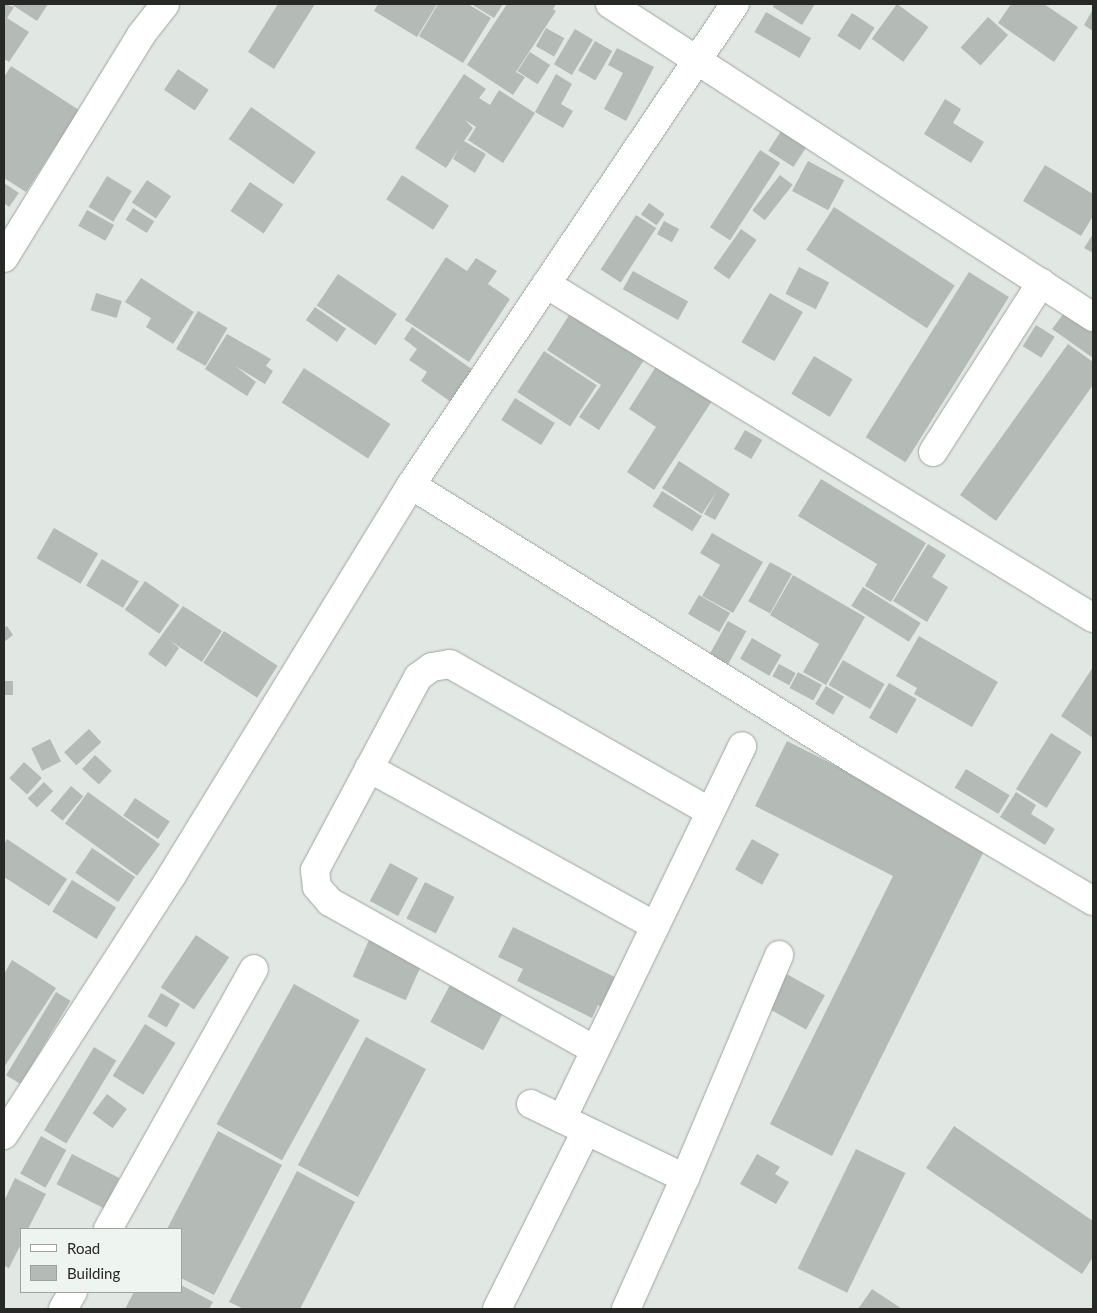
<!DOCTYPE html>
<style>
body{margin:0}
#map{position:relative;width:1097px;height:1313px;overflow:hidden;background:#e1e8e3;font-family:Lato,sans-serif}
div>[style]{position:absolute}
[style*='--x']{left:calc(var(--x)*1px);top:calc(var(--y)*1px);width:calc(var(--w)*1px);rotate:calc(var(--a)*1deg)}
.building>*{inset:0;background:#b4bbb6;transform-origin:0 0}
.roads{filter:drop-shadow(0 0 1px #9ea5a0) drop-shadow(0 0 1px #9ea5a0)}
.minor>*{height:28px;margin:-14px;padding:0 14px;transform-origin:14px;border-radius:14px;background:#fff}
span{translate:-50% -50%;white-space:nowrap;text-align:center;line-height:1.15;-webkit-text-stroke:4.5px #eef5f0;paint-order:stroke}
.frame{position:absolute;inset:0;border:5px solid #272927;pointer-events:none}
.legend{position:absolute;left:20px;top:1228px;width:162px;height:65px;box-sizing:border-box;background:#eef5f0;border:1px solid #9ea3a0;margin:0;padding:6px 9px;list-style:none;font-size:15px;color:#272927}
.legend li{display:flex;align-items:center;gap:10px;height:25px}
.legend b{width:25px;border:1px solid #9ea3a0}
</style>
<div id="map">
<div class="building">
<i style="clip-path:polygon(4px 4px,14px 7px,7px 18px,29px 32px,9px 62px,4px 59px)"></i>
<i style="clip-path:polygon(11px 4px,48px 4px,37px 21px)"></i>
<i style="clip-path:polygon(278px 4px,315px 4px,274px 69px,248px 52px)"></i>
<i style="clip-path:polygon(378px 4px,437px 4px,417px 37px,374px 11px)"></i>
<i style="clip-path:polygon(438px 4px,468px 4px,491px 18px,463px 63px,419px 36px)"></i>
<i style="clip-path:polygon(471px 4px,503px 4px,494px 18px)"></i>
<i style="clip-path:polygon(507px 4px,556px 4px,553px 9px,556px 11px,516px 72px,525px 77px,513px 95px,467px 65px)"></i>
<i style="clip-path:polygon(774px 4px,815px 4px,802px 25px,773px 7px)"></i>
<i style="left:897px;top:4px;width:39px;height:43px;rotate:36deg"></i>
<i style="clip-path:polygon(1011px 4px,1044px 4px,1078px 27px,1054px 62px,998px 23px)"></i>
<i style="clip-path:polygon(1093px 9px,1093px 31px,1084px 25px)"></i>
<i style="left:766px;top:12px;width:52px;height:23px;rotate:30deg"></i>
<i style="left:852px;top:13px;width:27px;height:27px;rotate:33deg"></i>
<i style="left:988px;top:17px;width:27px;height:41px;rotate:42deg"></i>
<i style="left:546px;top:28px;width:21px;height:21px;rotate:29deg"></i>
<i style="left:575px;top:29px;width:21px;height:41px;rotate:31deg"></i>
<i style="left:595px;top:41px;width:20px;height:34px;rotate:30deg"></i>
<i style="clip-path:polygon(617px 48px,654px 67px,626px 121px,604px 109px,623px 73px,608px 65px)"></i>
<i style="left:530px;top:52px;width:24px;height:23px;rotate:33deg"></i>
<i style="clip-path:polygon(11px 66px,79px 110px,26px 192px,4px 178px,4px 77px)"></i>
<i style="left:178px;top:69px;width:37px;height:25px;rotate:34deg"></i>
<i style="clip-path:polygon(464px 74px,486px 89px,479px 98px,490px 105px,499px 90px,535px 113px,503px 163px,468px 140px,476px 127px,465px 120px,473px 128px,464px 141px,486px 154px,475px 173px,453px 159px,459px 148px,446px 168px,415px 148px)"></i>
<i style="clip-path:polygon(556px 74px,572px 84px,561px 104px,573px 111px,563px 128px,535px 112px)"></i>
<i style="clip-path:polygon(945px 99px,961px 109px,953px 123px,984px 142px,971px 163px,924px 134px)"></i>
<i style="left:251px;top:107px;width:79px;height:39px;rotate:35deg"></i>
<i style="left:783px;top:128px;width:30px;height:27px;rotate:33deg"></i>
<i style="left:760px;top:150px;width:24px;height:92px;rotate:33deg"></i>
<i style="left:808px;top:161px;width:41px;height:34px;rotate:28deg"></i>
<i style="clip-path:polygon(1045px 165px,1093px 194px,1093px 216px,1081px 236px,1023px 201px)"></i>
<i style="left:402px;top:175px;width:56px;height:29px;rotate:33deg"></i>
<i style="left:780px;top:175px;width:16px;height:45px;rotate:38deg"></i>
<i style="left:107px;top:176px;width:29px;height:36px;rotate:31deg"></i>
<i style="left:147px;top:180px;width:29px;height:27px;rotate:34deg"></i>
<i style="left:250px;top:182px;width:40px;height:35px;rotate:34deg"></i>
<i style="clip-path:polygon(4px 183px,19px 193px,9px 207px,4px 203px)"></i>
<i style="left:649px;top:203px;width:19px;height:14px;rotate:35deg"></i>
<i style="left:834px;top:207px;width:144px;height:51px;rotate:33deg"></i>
<i style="left:133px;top:208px;width:25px;height:14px;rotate:32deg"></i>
<i style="left:87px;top:210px;width:31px;height:18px;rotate:29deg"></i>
<i style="left:636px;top:215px;width:24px;height:65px;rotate:33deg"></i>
<i style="left:664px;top:221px;width:17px;height:15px;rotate:28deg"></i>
<i style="left:741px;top:229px;width:19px;height:48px;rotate:35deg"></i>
<i style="clip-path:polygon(1093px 234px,1093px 253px,1084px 248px)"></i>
<i style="clip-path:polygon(446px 257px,467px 271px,476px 258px,497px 271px,488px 284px,510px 299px,469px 362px,405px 320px)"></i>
<i style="left:799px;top:267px;width:34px;height:30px;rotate:27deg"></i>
<i style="left:633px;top:271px;width:63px;height:21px;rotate:29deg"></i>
<i style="left:969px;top:272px;width:47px;height:195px;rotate:32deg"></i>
<i style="left:338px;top:274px;width:71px;height:38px;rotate:34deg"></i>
<i style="clip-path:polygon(141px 278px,194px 312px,173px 344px,146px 327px,151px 318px,125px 302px)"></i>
<i style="left:96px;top:293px;width:27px;height:18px;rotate:17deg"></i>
<i style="left:770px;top:293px;width:38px;height:57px;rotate:30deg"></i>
<i style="left:315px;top:307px;width:38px;height:16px;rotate:35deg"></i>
<i style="clip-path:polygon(1067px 309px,1093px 327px,1093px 358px,1052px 329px)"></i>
<i style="left:198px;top:311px;width:34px;height:44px;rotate:30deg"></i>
<i style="clip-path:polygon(571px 312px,644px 360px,599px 430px,579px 417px,601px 385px,547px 350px)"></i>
<i style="left:1036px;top:325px;width:22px;height:25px;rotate:32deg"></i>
<i style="clip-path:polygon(412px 327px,473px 370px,451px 402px,421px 381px,427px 372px,409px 360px,417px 349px,404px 339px)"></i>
<i style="clip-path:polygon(227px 334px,271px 359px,266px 366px,273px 371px,265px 384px,235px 366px,256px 382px,247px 396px,205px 369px)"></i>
<i style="clip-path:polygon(1068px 344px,1093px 362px,1093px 385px,996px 521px,960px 495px)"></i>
<i style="left:544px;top:351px;width:63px;height:49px;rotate:33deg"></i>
<i style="left:814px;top:356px;width:45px;height:44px;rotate:31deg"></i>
<i style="clip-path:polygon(657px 365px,712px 401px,654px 490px,627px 472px,656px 427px,629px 409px)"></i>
<i style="left:304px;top:368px;width:103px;height:41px;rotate:33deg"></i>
<i style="left:515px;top:398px;width:47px;height:26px;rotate:32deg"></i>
<i style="left:745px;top:430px;width:20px;height:22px;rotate:30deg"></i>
<i style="clip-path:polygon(679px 461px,730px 494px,715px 520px,704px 514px,717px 491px,702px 514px,662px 488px)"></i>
<i style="clip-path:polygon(821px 479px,926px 543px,891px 602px,865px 586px,877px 564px,798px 516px)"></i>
<i style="left:662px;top:491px;width:47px;height:18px;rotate:32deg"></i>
<i style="left:54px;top:528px;width:51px;height:35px;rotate:30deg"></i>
<i style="clip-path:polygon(712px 533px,763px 562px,733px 613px,702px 596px,720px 565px,700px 553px)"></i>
<i style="clip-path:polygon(928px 544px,946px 555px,932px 577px,948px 587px,927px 622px,893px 601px)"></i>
<i style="left:102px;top:559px;width:43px;height:31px;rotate:31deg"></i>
<i style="left:770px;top:562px;width:25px;height:45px;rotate:29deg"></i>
<i style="clip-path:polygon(793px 575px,865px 617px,826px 685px,803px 672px,819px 644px,770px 615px)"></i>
<i style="left:145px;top:581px;width:42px;height:35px;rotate:35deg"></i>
<i style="left:863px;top:587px;width:68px;height:22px;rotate:32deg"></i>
<i style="left:699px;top:595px;width:36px;height:22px;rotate:30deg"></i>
<i style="clip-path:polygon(183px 606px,222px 631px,202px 662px,169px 640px,179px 648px,166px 667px,148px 654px)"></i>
<i style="left:728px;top:621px;width:21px;height:42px;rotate:29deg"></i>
<i style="clip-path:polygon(7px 626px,13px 635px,4px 642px,4px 628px)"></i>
<i style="left:224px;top:631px;width:64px;height:38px;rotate:33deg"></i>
<i style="clip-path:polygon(919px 636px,998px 682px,972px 727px,914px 694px,917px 688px,896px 676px)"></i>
<i style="left:752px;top:638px;width:34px;height:24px;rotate:30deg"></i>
<i style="left:843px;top:660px;width:48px;height:29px;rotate:30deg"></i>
<i style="left:779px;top:664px;width:19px;height:14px;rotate:28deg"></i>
<i style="clip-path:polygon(1093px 667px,1093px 738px,1061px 716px)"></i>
<i style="left:798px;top:672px;width:27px;height:18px;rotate:28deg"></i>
<i style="left:4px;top:681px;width:9px;height:14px"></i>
<i style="left:889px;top:683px;width:32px;height:40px;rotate:30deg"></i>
<i style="left:826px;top:686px;width:21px;height:21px;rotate:31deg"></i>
<i style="left:89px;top:729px;width:18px;height:34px;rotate:47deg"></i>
<i style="left:1051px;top:733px;width:36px;height:66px;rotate:32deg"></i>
<i style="left:50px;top:739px;width:25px;height:21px;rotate:64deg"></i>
<i style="clip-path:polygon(787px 741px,988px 843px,832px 1156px,770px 1124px,893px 876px,755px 806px)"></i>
<i style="left:95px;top:755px;width:23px;height:19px;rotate:43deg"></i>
<i style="left:24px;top:762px;width:24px;height:22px;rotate:42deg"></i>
<i style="left:966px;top:769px;width:51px;height:22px;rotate:31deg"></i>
<i style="left:44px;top:782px;width:13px;height:23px;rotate:45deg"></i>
<i style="left:71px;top:786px;width:16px;height:32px;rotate:40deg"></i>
<i style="left:88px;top:792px;width:89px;height:39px;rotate:36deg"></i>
<i style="clip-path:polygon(1016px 792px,1036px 805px,1031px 814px,1055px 829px,1045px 845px,1000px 817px)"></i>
<i style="left:135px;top:798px;width:42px;height:21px;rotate:34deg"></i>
<i style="clip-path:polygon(7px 839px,67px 879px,49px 906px,4px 877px,4px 844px)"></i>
<i style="left:752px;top:839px;width:31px;height:35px;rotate:29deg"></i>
<i style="left:92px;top:848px;width:52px;height:30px;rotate:34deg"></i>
<i style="left:390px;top:863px;width:32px;height:43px;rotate:28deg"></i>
<i style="left:72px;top:880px;width:52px;height:37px;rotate:32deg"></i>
<i style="left:425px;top:882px;width:33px;height:41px;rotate:27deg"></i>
<i style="clip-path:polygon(513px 927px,623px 981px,608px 1010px,598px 1005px,592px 1018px,517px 981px,523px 969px,498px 957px)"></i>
<i style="left:196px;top:935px;width:40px;height:63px;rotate:34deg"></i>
<i style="left:369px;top:940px;width:58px;height:40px;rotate:24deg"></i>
<i style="clip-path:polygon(12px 960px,56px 988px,5px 1066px,4px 974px)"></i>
<i style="left:783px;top:972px;width:48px;height:39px;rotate:29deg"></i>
<i style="left:294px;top:984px;width:75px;height:160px;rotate:29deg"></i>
<i style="left:450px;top:985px;width:60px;height:42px;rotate:28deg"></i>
<i style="left:56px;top:992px;width:17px;height:97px;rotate:31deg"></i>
<i style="left:161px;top:993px;width:22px;height:27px;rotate:30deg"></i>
<i style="left:145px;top:1024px;width:36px;height:61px;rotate:32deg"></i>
<i style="left:366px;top:1037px;width:68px;height:145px;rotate:28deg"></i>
<i style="left:94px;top:1047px;width:26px;height:97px;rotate:31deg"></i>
<i style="left:107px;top:1094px;width:25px;height:24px;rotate:37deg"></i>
<i style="clip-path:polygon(954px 1126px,1093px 1221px,1093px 1257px,1082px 1274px,926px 1168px)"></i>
<i style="clip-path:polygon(218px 1131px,282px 1165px,214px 1295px,181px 1278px,181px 1229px,167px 1229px)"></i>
<i style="left:41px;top:1136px;width:29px;height:43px;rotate:29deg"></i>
<i style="left:856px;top:1149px;width:55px;height:133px;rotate:26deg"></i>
<i style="left:72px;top:1154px;width:53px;height:34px;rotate:27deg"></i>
<i style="clip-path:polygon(757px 1154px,780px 1167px,775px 1174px,789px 1182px,776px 1204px,740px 1184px)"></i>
<i style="clip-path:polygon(297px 1171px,355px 1202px,300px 1309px,244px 1309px,229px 1302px)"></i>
<i style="clip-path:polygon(15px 1178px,46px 1194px,28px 1229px,21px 1229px,21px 1244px,9px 1268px,4px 1266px,4px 1201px)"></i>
<i style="clip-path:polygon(181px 1285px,213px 1302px,209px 1309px,125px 1309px,134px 1292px,181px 1292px)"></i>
<i style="clip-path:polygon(872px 1289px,902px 1309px,858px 1309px)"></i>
</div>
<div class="roads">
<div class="minor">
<i style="--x:610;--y:4;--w:576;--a:32.94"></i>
<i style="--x:4;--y:258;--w:262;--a:-58.4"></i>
<i style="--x:141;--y:35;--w:39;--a:-52"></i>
<i style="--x:546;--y:284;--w:641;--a:31.41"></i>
<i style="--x:933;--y:452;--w:201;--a:-57.4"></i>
<i style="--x:411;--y:485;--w:526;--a:31.79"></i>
<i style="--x:858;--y:762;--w:273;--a:30.6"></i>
<i style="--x:369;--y:768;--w:327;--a:28.9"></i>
<i style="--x:595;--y:1050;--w:304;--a:-150.8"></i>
<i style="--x:330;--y:902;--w:20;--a:-131"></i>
<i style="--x:317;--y:887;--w:17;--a:-97"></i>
<i style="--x:315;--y:870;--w:219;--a:-61.9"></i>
<i style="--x:418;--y:677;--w:17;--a:-36"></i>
<i style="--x:432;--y:667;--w:18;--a:-9"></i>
<i style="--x:450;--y:664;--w:299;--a:29.6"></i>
<i style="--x:531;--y:1104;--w:171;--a:25.7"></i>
<i style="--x:562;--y:1119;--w:414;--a:-64.2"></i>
<i style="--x:4;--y:1135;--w:310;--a:-57.1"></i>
<i style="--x:172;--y:875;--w:457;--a:-58.5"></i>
<i style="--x:411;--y:485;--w:580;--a:-56.04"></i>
<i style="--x:108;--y:1229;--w:298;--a:-60.7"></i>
<i style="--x:63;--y:1309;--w:20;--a:-60"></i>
<i style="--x:497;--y:1309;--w:199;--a:-63.4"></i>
<i style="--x:626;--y:1309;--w:144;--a:-65.8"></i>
<i style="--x:685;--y:1178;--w:242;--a:-67.1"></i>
</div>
</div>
<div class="frame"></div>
<ul class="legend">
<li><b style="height:6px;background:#fff"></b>Road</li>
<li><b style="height:14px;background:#b4bbb6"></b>Building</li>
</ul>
</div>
